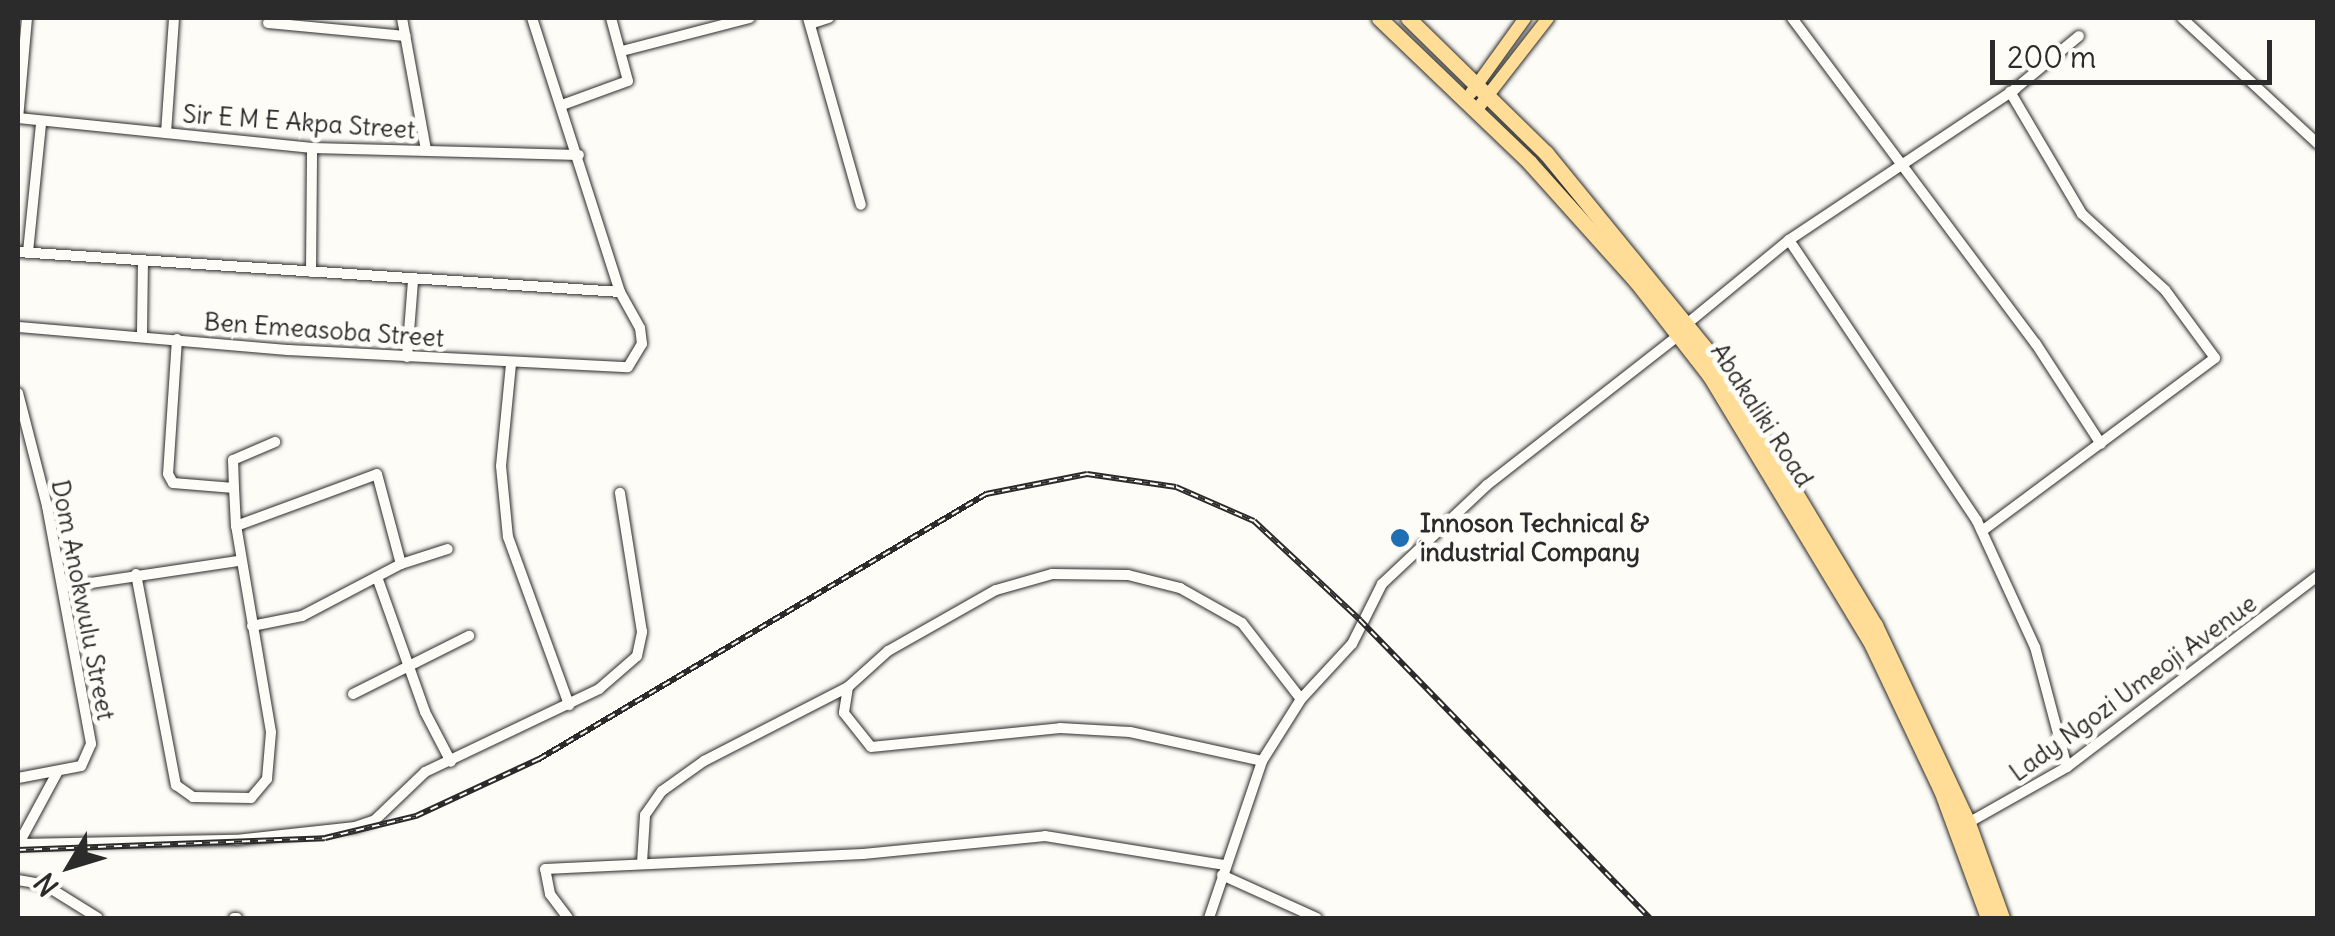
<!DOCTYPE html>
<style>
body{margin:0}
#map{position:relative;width:2335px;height:936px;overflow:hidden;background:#fdfcf7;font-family:Delius,sans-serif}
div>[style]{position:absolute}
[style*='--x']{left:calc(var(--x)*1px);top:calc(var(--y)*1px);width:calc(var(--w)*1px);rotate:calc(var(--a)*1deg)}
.roads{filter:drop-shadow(0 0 2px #2b2b2b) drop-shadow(0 0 2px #2b2b2b)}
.minor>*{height:10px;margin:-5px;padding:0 5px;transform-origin:5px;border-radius:5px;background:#fdfcf7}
.major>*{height:12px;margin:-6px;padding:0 6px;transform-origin:6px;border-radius:6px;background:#ffdd96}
.highway>*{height:15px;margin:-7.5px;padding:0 7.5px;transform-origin:7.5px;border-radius:7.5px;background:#ffdd96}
.rail>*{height:6px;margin-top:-3px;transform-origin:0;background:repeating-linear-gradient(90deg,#fdfcf7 0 8px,#2b2b2b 0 16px);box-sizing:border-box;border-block:2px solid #2b2b2b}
.dots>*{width:28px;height:28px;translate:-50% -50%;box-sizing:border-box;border:5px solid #fdfcf7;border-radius:50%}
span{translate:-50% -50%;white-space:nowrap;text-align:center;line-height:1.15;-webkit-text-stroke:10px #fdfcf7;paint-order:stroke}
.street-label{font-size:25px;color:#2b2b2b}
.poi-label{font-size:25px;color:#2b2b2b;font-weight:700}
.left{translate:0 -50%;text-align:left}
.frame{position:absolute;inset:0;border:20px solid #2b2b2b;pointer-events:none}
.north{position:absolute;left:20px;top:816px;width:100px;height:100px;-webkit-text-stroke:8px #fdfcf7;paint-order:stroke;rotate:232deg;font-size:28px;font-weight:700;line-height:40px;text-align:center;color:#2b2b2b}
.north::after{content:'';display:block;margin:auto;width:35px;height:45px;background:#2b2b2b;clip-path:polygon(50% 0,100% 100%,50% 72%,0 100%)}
.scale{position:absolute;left:1990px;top:40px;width:282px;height:45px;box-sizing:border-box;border:5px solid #2b2b2b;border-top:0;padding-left:12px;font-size:30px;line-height:35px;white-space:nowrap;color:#2b2b2b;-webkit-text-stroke:8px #fdfcf7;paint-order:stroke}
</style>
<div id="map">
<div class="roads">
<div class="minor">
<i style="--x:27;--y:18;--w:100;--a:95.1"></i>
<i style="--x:18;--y:118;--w:296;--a:5.8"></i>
<i style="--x:312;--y:148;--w:267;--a:1.5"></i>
<i style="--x:402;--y:18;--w:134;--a:79.7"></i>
<i style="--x:808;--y:18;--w:194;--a:74.2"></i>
<i style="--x:1792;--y:18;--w:407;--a:53.2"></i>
<i style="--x:2036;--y:344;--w:119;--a:57"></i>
<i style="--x:2182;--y:18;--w:185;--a:42.8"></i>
<i style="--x:268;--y:23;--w:138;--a:5.4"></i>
<i style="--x:810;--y:24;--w:20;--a:-18"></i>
<i style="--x:622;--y:51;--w:132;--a:-14.5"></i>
<i style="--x:562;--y:105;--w:70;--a:-20"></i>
<i style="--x:628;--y:81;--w:65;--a:-105.1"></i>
<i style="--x:166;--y:133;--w:115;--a:-86"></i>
<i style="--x:1789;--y:240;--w:338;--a:56.2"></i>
<i style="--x:1977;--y:521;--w:139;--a:65.3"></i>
<i style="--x:2035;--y:647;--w:124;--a:75.1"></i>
<i style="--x:18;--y:252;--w:603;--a:3.8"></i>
<i style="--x:28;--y:252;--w:130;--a:-84.2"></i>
<i style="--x:311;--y:272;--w:124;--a:-89.5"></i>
<i style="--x:1688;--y:323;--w:131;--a:-39.4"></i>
<i style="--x:1789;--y:240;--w:272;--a:-33.7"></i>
<i style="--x:2015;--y:89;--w:83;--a:-39.6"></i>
<i style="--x:18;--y:327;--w:271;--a:4.9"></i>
<i style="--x:288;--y:350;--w:340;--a:2.9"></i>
<i style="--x:628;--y:367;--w:27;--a:-59"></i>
<i style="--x:642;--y:344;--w:16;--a:-97"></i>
<i style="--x:640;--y:328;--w:41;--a:-119.1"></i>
<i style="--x:620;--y:292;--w:288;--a:-107.8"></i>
<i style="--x:142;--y:333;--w:71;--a:-89.2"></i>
<i style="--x:177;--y:339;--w:135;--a:93.8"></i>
<i style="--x:168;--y:474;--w:10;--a:61"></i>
<i style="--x:173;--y:483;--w:61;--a:4.7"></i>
<i style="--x:234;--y:488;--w:38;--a:87"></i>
<i style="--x:236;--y:526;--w:150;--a:-20.2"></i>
<i style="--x:377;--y:474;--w:93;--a:75.1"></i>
<i style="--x:407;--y:357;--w:77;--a:-85.5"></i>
<i style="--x:511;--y:364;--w:102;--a:95.6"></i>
<i style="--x:501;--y:466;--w:71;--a:84.4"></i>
<i style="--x:508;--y:537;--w:179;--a:70"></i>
<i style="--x:18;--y:393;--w:117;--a:75.6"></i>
<i style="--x:47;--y:506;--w:242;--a:79.5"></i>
<i style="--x:91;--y:744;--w:24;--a:114"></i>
<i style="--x:81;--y:766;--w:64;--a:169.2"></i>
<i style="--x:234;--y:488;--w:28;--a:-92"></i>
<i style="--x:233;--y:460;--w:46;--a:-23.2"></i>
<i style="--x:1982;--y:531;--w:290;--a:-36.6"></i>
<i style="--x:2215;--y:358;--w:84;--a:-126.3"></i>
<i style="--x:2165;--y:290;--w:113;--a:-137.5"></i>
<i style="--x:2082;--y:214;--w:142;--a:-120.5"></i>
<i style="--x:136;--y:574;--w:215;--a:79.3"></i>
<i style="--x:176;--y:785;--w:21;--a:35"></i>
<i style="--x:193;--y:797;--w:58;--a:1"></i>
<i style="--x:251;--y:798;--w:25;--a:-50"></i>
<i style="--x:267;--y:779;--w:47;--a:-85.1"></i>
<i style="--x:271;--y:732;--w:209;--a:-99.6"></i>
<i style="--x:377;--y:577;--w:143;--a:70.4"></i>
<i style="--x:425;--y:712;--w:56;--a:62.5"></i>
<i style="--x:64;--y:587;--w:176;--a:-8.5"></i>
<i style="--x:252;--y:626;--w:51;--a:-11.3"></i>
<i style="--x:302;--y:616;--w:112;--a:-27.7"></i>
<i style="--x:401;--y:564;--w:49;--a:-17.7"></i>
<i style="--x:848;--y:687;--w:26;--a:99"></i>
<i style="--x:844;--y:713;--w:43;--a:51.5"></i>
<i style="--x:871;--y:747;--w:190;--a:-5.7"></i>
<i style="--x:1060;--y:728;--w:70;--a:3.3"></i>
<i style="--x:1130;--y:732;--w:135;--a:12.4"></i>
<i style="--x:353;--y:694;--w:130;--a:-26.6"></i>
<i style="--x:1968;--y:823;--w:114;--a:-29.5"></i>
<i style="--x:2067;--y:767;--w:315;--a:-37.3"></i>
<i style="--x:20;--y:844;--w:216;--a:-1.1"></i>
<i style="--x:236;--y:840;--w:120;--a:-6.2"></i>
<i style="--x:355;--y:827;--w:21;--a:-19"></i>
<i style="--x:375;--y:820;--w:69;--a:-43.8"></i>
<i style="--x:425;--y:772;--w:193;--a:-25.5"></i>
<i style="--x:599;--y:689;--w:50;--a:-41"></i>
<i style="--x:637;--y:656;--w:25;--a:-78"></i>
<i style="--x:642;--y:632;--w:141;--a:-99"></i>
<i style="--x:18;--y:845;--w:82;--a:-61.6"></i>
<i style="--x:642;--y:863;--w:48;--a:-86.4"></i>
<i style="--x:645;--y:815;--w:29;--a:-55"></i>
<i style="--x:662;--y:791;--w:52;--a:-35.5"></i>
<i style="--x:704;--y:761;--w:162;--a:-27.2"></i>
<i style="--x:848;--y:687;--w:54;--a:-42"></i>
<i style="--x:888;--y:651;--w:124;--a:-29.5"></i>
<i style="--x:996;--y:590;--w:58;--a:-15.9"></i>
<i style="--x:1052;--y:574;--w:76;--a:0.8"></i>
<i style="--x:1128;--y:575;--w:54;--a:14"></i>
<i style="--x:1180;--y:588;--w:71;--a:29.4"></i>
<i style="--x:1242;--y:623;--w:96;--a:52.2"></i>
<i style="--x:1222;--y:875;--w:104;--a:24.4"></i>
<i style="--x:18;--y:880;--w:27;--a:10"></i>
<i style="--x:45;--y:885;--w:62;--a:31.9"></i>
<i style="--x:234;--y:918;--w:3;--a:0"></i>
<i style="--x:568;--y:918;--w:30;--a:-127"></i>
<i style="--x:550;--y:894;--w:25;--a:-101"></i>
<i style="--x:545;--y:869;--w:318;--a:-2.7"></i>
<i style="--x:863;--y:854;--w:183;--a:-5.6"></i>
<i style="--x:1045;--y:836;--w:181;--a:9.2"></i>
<i style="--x:1209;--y:918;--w:166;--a:-71.3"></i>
<i style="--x:1262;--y:761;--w:73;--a:-57.8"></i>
<i style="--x:1301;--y:699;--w:75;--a:-47.2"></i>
<i style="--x:1352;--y:644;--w:67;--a:-63.4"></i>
<i style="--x:1382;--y:584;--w:144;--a:-43.3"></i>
<i style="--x:1487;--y:485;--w:244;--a:-38"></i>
</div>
<div class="major">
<i style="--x:1471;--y:93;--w:92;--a:-54.2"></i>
<i style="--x:1478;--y:108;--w:114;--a:-52.1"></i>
</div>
<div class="highway">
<i style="--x:1379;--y:18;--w:209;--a:43.8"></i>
<i style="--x:1530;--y:163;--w:159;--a:48.1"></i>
<i style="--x:1636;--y:281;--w:120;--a:52.1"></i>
<i style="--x:1710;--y:376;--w:314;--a:58.9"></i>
<i style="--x:1872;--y:645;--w:161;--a:64.6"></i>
<i style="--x:1941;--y:790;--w:136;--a:69.8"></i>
<i style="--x:1408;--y:18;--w:193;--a:44.4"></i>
<i style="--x:1546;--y:153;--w:272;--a:50.8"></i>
<i style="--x:1718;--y:364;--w:305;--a:59"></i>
<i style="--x:1875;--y:625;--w:219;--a:64.8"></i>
<i style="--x:1968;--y:823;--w:101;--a:70.3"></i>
</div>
</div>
<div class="rail">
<i style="--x:18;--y:850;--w:307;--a:-2.2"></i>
<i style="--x:325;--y:838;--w:94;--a:-13.6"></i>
<i style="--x:416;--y:816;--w:136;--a:-24.9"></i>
<i style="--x:539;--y:759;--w:520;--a:-30.66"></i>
<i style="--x:986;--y:494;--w:103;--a:-11.2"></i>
<i style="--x:1087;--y:474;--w:90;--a:8.3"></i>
<i style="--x:1176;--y:487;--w:85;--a:23.6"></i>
<i style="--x:1254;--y:521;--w:145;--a:43"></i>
<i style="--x:1360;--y:620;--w:416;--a:45.8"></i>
</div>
<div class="dots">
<i style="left:1400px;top:538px;background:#1f6fb2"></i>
</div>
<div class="street-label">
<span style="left:299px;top:122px;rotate:4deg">Sir E M E Akpa Street</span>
<span style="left:324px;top:330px;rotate:4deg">Ben Emeasoba Street</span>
<span style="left:1762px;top:415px;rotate:57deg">Abakaliki Road</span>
<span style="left:83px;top:600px;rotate:79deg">Dom Anokwulu Street</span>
<span style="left:2133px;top:688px;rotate:-36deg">Lady Ngozi Umeoji Avenue</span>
</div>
<div class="poi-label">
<span class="left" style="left:1420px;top:538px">Innoson Technical &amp;<br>industrial Company</span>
</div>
<div class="frame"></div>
<div class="north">N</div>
<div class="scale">200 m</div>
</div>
